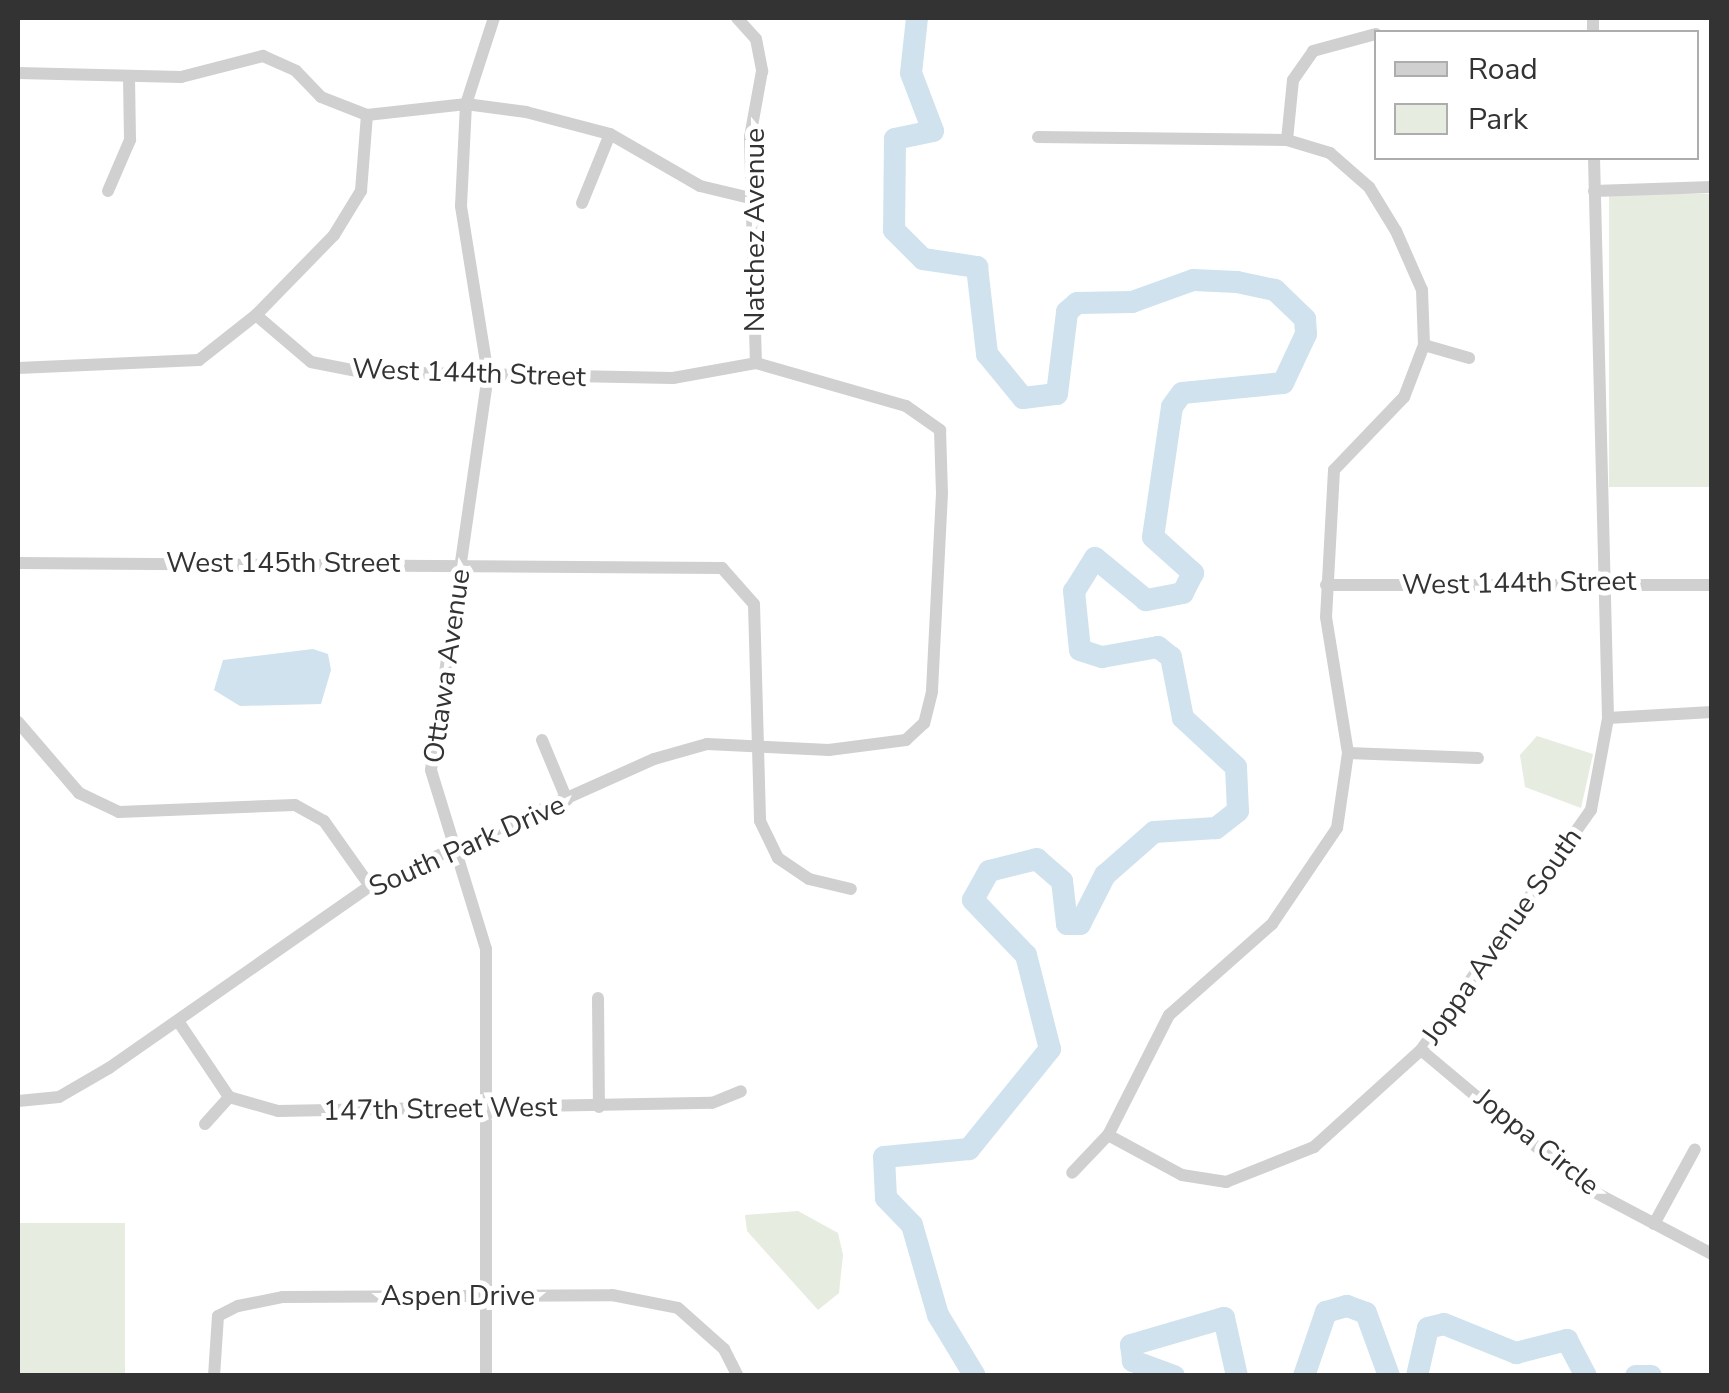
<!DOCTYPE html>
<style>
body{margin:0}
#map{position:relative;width:1729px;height:1393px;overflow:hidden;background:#fff;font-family:"Nunito Sans",sans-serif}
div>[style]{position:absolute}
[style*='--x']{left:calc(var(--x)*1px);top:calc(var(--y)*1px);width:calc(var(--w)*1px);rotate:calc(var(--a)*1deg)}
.green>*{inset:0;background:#e6ecdf;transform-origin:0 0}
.water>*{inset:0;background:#cfe2ee}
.river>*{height:22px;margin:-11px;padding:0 11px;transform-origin:11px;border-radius:11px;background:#cfe2ee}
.minor>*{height:12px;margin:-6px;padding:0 6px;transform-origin:6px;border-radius:6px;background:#d0d0d0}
span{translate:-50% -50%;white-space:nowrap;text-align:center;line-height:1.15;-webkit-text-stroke:10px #fff;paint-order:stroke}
.street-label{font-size:28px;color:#333}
.frame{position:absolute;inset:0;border:20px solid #333;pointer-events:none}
.legend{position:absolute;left:1374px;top:30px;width:325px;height:130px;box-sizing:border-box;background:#fff;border:2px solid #adadad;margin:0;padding:12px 18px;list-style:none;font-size:30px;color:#333}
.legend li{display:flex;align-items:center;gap:20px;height:50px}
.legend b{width:50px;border:2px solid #adadad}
</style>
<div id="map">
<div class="green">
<i style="left:1711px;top:194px;width:293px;height:102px;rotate:90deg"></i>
<i style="clip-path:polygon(1537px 736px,1593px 754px,1581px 808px,1525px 787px,1520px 755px)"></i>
<i style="clip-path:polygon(798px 1211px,838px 1233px,843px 1255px,839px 1293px,818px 1310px,747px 1231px,745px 1215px)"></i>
<i style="left:18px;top:1223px;width:107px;height:152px"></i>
</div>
<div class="water">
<i style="clip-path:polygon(313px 649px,328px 654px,331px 670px,321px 704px,240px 706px,214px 690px,223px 660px)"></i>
</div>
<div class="river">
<i style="--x:917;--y:18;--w:55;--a:96.2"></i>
<i style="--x:911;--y:73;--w:62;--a:69.2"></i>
<i style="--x:933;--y:131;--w:39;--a:168"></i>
<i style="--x:895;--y:139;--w:91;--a:90.6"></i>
<i style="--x:894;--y:230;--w:41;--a:45"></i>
<i style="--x:923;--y:259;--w:55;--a:8.4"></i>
<i style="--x:977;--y:267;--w:88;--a:83.4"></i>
<i style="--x:987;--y:354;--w:57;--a:50.7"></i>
<i style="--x:1023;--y:398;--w:34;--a:-7"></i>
<i style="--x:1057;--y:394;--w:83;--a:-83"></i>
<i style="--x:1067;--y:312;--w:13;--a:-42"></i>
<i style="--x:1077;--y:303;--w:55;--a:-1"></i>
<i style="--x:1132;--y:302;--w:65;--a:-19.8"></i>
<i style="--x:1193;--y:280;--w:44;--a:2.6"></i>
<i style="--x:1237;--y:282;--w:39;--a:12"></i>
<i style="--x:1275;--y:290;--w:42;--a:44"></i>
<i style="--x:1305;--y:319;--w:15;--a:86"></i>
<i style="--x:1306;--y:334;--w:54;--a:115.1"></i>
<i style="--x:1283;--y:383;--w:101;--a:174.3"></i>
<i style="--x:1182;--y:393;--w:17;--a:126"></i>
<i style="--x:1172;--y:407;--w:131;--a:98.3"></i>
<i style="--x:1153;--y:537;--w:54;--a:42"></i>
<i style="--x:1193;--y:573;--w:22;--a:117"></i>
<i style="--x:1183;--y:593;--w:38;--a:169"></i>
<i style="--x:1146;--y:600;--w:66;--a:-140.5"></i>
<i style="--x:1095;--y:558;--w:39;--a:122"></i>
<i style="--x:1074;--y:591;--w:59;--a:84.2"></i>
<i style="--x:1080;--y:650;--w:23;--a:18"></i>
<i style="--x:1102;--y:657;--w:57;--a:-10.1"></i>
<i style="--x:1158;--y:647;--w:16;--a:38"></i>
<i style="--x:1171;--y:657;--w:62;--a:78.9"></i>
<i style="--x:1183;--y:718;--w:72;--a:42.8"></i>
<i style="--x:1236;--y:767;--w:44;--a:87.4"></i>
<i style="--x:1238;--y:811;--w:28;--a:142"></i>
<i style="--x:1216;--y:828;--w:62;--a:176.3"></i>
<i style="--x:1154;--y:832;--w:65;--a:138.7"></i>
<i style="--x:1105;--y:875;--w:55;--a:117"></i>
<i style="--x:1080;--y:924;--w:13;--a:180"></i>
<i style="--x:1067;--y:924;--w:43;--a:-96.6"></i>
<i style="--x:1062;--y:881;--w:33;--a:-139"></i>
<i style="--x:1037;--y:859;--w:49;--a:166"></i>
<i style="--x:989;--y:871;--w:33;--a:119"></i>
<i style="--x:973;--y:900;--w:76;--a:46.1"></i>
<i style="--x:1026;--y:955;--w:97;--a:75.7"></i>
<i style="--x:1050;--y:1049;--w:129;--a:129"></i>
<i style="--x:969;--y:1149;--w:85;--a:174.6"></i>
<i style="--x:884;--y:1157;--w:41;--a:87.2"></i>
<i style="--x:886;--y:1198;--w:37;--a:46"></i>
<i style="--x:912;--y:1225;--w:94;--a:73.9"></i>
<i style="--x:938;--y:1315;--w:71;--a:58.8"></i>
<i style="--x:1174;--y:1376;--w:44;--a:-159.9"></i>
<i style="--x:1133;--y:1361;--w:16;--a:-97"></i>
<i style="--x:1131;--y:1345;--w:97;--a:-16.2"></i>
<i style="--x:1224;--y:1318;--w:59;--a:77.4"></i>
<i style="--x:1304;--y:1376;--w:68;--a:-71"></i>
<i style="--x:1326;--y:1312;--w:22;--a:-16"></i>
<i style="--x:1347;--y:1306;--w:20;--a:20"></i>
<i style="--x:1366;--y:1313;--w:67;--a:69.9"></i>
<i style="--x:1417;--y:1376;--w:49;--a:-77.1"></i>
<i style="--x:1428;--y:1328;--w:16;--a:-14"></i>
<i style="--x:1444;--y:1324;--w:78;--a:21.9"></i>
<i style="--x:1516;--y:1353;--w:53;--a:-14.3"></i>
<i style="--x:1567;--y:1340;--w:41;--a:62.2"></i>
<i style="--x:1636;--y:1376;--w:15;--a:0"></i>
</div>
<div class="minor">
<i style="--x:737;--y:18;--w:28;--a:48"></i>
<i style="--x:756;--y:39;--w:33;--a:79"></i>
<i style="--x:762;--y:71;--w:67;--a:100.3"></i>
<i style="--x:750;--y:137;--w:226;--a:88.5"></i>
<i style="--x:1593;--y:32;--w:14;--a:-90"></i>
<i style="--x:18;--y:73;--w:163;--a:1.4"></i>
<i style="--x:181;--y:77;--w:85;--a:-14.4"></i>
<i style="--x:263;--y:56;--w:36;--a:24"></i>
<i style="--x:296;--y:71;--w:36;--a:46"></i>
<i style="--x:321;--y:97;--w:49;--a:21.4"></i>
<i style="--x:367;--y:115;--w:100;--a:-6.3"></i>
<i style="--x:466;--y:104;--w:61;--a:7.6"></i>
<i style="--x:526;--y:112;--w:87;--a:14.7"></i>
<i style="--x:610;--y:134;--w:104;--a:30"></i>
<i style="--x:700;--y:186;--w:51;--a:13.5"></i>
<i style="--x:1038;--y:137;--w:249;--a:0.7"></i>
<i style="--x:1287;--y:140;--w:45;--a:16.8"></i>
<i style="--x:1330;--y:153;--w:52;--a:41.1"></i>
<i style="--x:1369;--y:187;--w:52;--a:58.5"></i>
<i style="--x:1396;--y:231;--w:64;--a:66.2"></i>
<i style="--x:1422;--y:290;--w:55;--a:87.9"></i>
<i style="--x:1424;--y:345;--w:56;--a:111"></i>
<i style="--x:1404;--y:397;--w:101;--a:133.8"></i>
<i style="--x:1334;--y:470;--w:147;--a:93.1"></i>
<i style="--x:1326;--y:617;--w:138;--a:80.8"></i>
<i style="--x:1348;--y:753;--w:76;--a:98.3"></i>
<i style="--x:1337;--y:828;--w:116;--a:124.1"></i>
<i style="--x:1272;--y:924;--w:137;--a:138.5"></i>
<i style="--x:1169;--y:1015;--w:135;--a:116.9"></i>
<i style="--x:1108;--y:1135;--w:52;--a:133.5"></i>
<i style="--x:1287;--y:140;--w:60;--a:-84.3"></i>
<i style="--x:1293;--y:80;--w:35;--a:-55"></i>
<i style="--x:1313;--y:51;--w:65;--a:-15.1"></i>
<i style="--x:108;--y:191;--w:56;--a:-66.7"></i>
<i style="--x:130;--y:140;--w:61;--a:-90.9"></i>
<i style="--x:1594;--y:191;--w:118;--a:-1.9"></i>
<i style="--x:582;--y:203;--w:74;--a:-67.9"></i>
<i style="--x:256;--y:315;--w:112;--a:-45.7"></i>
<i style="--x:334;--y:235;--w:52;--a:-58.5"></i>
<i style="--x:361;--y:191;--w:76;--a:-85.5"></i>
<i style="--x:1424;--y:345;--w:47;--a:16.1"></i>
<i style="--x:18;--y:368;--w:181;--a:-2.5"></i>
<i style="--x:199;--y:360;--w:73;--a:-38.3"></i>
<i style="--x:256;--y:315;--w:72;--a:40.5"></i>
<i style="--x:311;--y:362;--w:52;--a:11.1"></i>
<i style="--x:362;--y:372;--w:311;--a:1.1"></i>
<i style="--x:673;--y:378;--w:84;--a:-10.2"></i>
<i style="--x:756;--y:363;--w:156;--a:16"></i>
<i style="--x:906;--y:406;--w:42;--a:35.2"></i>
<i style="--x:940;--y:430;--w:63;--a:88.2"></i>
<i style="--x:942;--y:493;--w:199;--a:92.9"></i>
<i style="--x:932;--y:692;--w:32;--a:104"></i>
<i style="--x:924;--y:723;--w:25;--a:137"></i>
<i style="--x:906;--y:740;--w:78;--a:172.6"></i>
<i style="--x:829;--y:750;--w:122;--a:-177.2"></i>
<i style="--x:707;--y:744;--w:55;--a:164.2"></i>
<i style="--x:654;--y:759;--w:311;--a:155.9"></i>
<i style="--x:370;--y:886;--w:318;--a:145.1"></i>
<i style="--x:109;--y:1068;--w:58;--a:149.9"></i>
<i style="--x:59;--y:1097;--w:41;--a:174.4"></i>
<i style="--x:18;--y:563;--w:704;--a:0.41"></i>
<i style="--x:722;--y:568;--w:48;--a:48.4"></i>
<i style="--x:754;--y:604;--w:217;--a:88.4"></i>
<i style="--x:760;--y:821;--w:41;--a:64.1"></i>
<i style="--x:778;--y:858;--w:37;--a:34"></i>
<i style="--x:809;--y:879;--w:43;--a:13.4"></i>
<i style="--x:1326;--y:585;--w:386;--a:0"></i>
<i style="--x:1608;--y:718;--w:104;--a:-3.3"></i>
<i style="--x:18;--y:722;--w:94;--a:49.3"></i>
<i style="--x:79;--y:793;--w:44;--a:25.4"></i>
<i style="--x:119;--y:812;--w:176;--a:-2.3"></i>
<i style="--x:295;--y:805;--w:33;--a:29"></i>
<i style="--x:324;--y:821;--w:80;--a:54.7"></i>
<i style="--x:542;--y:740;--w:65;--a:67.4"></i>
<i style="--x:1348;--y:753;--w:130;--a:2.2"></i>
<i style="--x:598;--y:998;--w:109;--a:89.5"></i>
<i style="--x:178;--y:1021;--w:92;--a:56.1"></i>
<i style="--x:229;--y:1097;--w:51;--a:15.9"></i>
<i style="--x:278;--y:1111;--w:434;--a:-1.1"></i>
<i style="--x:712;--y:1103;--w:31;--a:-22"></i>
<i style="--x:1421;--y:1050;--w:212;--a:40"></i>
<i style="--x:1583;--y:1186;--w:146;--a:27.8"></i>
<i style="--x:205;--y:1124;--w:36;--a:-48"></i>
<i style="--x:1108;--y:1135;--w:84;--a:28.4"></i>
<i style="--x:1182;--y:1175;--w:45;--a:9"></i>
<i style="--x:1226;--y:1182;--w:95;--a:-21.7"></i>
<i style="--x:1314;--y:1147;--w:144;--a:-42.2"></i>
<i style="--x:1421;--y:1050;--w:294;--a:-54.7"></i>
<i style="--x:1591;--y:810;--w:94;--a:-79.5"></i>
<i style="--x:1608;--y:718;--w:560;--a:-91.43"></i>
<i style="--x:1654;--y:1224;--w:85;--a:-61.3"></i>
<i style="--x:214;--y:1376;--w:60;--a:-86.2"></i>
<i style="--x:218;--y:1316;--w:22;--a:-27"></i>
<i style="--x:238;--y:1306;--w:46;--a:-11.3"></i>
<i style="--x:283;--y:1297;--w:329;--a:-0.3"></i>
<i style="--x:612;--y:1295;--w:67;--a:11.1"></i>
<i style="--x:678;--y:1308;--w:62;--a:41.7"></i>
<i style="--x:724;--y:1349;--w:30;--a:63"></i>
<i style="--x:486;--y:1376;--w:427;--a:-90"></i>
<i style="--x:486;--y:949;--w:187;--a:-107.1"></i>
<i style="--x:431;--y:770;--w:399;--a:-81.8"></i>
<i style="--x:488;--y:375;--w:171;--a:-99.1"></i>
<i style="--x:461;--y:206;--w:102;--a:-87.2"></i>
<i style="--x:466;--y:104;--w:90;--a:-72"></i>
</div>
<div class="street-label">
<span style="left:755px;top:230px;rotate:-90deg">Natchez Avenue</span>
<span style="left:469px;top:373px;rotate:2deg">West 144th Street</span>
<span style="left:283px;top:563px">West 145th Street</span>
<span style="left:1519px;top:583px;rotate:-1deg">West 144th Street</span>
<span style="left:447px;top:666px;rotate:-82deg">Ottawa Avenue</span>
<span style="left:467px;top:846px;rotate:-24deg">South Park Drive</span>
<span style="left:1502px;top:936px;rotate:-55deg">Joppa Avenue South</span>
<span style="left:440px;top:1109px;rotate:-1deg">147th Street West</span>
<span style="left:1537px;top:1142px;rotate:39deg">Joppa Circle</span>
<span style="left:458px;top:1296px">Aspen Drive</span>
</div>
<div class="frame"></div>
<ul class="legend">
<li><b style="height:12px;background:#d0d0d0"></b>Road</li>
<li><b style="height:28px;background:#e6ecdf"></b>Park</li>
</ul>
</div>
